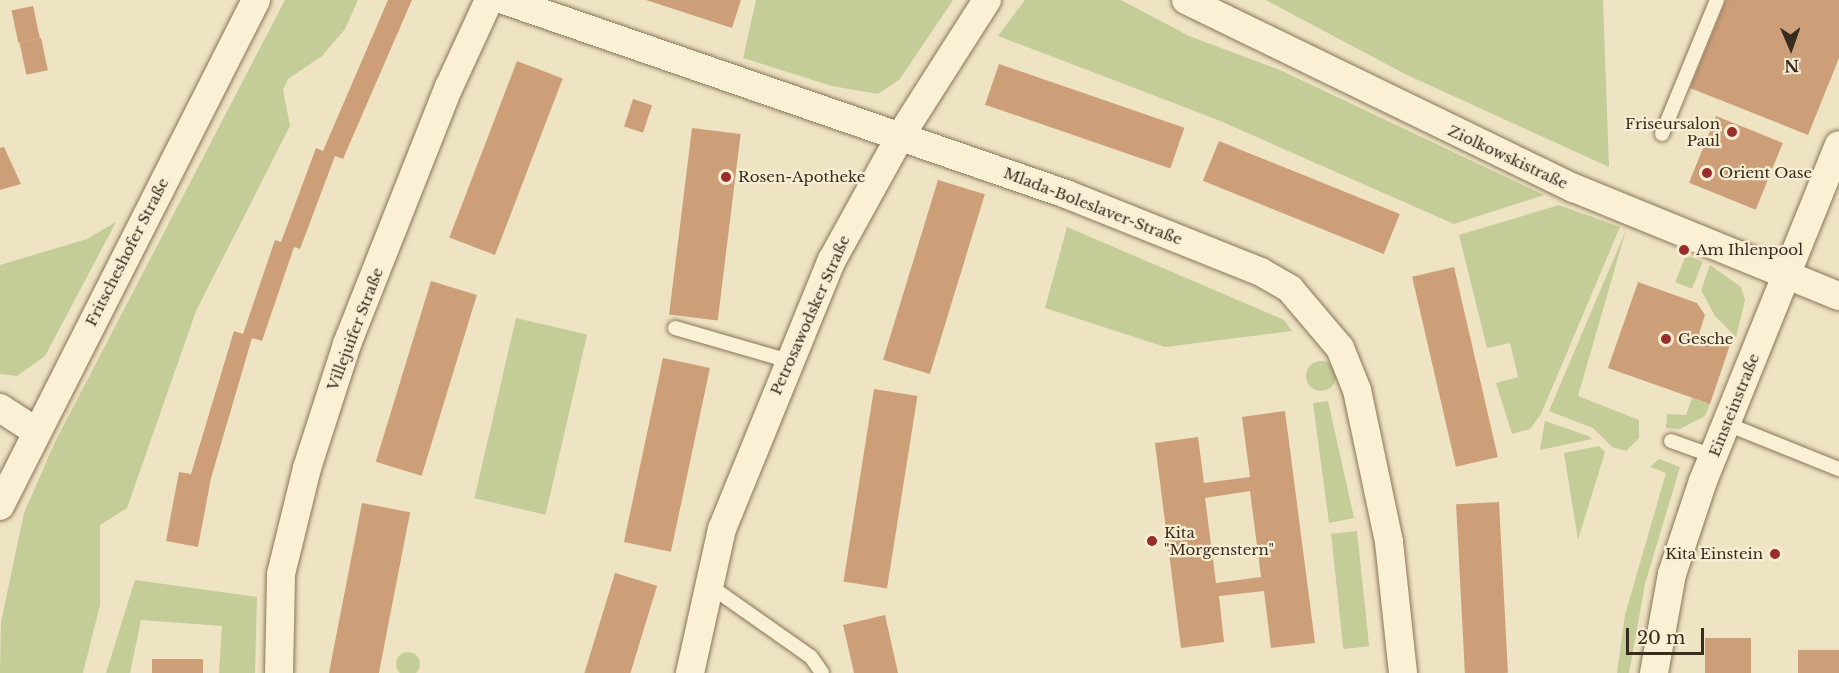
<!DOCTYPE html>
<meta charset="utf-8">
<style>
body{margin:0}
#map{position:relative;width:1839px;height:673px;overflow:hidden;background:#eee3c3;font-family:"Libre Baskerville",serif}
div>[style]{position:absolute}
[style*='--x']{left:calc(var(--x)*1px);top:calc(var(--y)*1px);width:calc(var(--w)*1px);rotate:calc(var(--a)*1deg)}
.green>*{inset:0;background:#c4cc97;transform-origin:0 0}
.round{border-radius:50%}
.building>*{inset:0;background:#cd9f79;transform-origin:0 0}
.roads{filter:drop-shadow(0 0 2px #89755a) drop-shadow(0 0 2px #89755a)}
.service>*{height:14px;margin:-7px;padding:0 7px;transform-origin:7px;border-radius:7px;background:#f9f0d6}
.minor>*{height:28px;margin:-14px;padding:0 14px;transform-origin:14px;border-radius:14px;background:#f9f0d6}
.dots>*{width:16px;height:16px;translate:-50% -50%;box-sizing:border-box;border:3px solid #f6edd3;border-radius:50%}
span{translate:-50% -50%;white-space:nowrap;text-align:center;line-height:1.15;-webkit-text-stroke:4.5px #f6edd3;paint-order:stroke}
.poi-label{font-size:15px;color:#382c1e}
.right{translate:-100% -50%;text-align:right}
.left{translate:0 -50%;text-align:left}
.street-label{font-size:15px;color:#382c1e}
.north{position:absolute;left:1761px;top:18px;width:60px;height:60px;-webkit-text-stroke:4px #f6edd3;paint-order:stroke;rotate:178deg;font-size:16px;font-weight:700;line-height:24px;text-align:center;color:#382c1e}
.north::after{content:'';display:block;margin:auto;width:21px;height:27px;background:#382c1e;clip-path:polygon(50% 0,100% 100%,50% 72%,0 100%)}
.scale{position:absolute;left:1626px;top:628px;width:78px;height:27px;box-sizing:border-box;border:3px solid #382c1e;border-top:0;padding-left:8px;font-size:18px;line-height:21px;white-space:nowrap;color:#382c1e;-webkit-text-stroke:4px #f6edd3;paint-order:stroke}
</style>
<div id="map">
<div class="green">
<i style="clip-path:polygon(285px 0,358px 0,345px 29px,322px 56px,288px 79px,283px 90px,290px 126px,196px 311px,127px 508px,100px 525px,100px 605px,83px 673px,0 673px,1px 622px,24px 513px,55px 442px)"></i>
<i style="clip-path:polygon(756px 0,953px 0,900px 79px,878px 94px,832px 86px,743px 58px)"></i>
<i style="clip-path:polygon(1025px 0,1121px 0,1189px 36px,1280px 70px,1544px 195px,1454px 224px,1218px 120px,998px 36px)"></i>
<i style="clip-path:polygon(1266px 0,1603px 0,1609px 167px,1405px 74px)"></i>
<i style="clip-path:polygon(1559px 205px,1620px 227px,1541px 414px,1530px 429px,1512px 434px,1496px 383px,1518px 377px,1510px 343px,1487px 348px,1459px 235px)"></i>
<i style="clip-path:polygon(116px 222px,45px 356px,17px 376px,0 374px,0 265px,87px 239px)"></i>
<i style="clip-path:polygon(1067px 227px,1284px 320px,1292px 331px,1165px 347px,1045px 308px)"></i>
<i style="clip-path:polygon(1626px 230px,1578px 396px,1639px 420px,1639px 438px,1626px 451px,1612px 447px,1593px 428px,1549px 411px)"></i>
<i style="left:1686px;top:255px;width:18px;height:29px;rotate:22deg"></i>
<i style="clip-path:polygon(1710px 265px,1741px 287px,1745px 300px,1736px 337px,1715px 316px,1701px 290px)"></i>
<i style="left:516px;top:318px;width:73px;height:185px;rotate:13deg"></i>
<i class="round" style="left:1306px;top:361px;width:30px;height:30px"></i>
<i style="clip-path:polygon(1692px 398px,1710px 404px,1705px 416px,1680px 429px,1666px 428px,1667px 414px,1686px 415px)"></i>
<i style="clip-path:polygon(1328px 401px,1354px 518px,1329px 523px,1313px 403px)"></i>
<i style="clip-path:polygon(1545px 421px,1588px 436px,1592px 439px,1540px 450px)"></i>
<i style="clip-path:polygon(1599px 446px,1605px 452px,1578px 540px,1564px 453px)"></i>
<i style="clip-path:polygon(1659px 459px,1680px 467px,1645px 584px,1629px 673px,1617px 673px,1625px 615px,1666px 473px,1650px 467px)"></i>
<i style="left:1357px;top:531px;width:116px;height:26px;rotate:84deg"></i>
<i style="clip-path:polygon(135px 580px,257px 597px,255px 673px,219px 673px,222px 626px,141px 620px,130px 673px,106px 673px)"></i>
<i class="round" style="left:396px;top:652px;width:24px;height:24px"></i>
</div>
<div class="building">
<i style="clip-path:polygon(388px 0,412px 0,343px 159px,335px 156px,300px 249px,294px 247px,262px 341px,252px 338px,211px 478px,198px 547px,166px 541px,179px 472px,191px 474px,234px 331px,243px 334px,275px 240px,281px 242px,316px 148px,323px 151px)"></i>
<i style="clip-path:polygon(646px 0,741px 0,732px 28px)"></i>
<i style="clip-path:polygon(1726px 0,1839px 0,1839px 58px,1808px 135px,1690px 88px)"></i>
<i style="left:33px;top:6px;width:33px;height:22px;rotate:78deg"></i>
<i style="left:41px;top:38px;width:33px;height:22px;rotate:78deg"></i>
<i style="left:517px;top:61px;width:49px;height:189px;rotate:21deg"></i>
<i style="left:999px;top:64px;width:196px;height:43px;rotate:19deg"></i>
<i style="left:633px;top:99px;width:20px;height:29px;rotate:18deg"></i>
<i style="left:1716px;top:116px;width:72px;height:72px;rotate:22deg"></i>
<i style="left:692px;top:128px;width:49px;height:188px;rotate:7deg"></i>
<i style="left:1219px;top:141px;width:195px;height:43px;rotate:22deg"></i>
<i style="clip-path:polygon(4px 147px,21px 184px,0 190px,0 148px)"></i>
<i style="left:938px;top:180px;width:49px;height:188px;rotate:17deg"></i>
<i style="left:1454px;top:267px;width:195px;height:43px;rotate:77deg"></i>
<i style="left:431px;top:281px;width:48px;height:189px;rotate:17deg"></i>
<i style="clip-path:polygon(1638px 282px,1697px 303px,1705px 315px,1699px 334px,1730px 345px,1710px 404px,1608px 368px)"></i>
<i style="left:663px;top:358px;width:48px;height:188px;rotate:12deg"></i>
<i style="left:874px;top:389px;width:44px;height:195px;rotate:9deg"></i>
<i style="clip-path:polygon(evenodd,1285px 411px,1315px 643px,1271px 648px,1264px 591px,1219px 596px,1224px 642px,1181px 648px,1155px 443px,1198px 437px,1204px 483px,1250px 477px,1242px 417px,1285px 411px,1250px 491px,1261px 577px,1216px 583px,1205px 498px,1250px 491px)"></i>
<i style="left:1499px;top:502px;width:171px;height:43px;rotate:87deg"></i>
<i style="left:362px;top:503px;width:49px;height:173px;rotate:11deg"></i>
<i style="left:615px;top:573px;width:44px;height:105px;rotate:17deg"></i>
<i style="clip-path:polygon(885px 615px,898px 673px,854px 673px,843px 625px)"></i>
<i style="left:1705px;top:638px;width:46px;height:35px"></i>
<i style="left:1839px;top:650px;width:23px;height:41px;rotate:90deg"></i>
<i style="left:152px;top:659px;width:51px;height:14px"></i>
</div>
<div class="roads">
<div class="service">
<i style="--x:1662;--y:134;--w:145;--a:-67.7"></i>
<i style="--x:675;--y:328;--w:119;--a:16.1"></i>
<i style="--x:1727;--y:424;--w:121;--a:21.9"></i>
<i style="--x:1671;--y:441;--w:45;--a:19.7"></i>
<i style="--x:710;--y:586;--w:123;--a:35.1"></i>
<i style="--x:811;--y:657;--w:19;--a:55"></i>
</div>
<div class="minor">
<i style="--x:504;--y:0;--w:595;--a:19.04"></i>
<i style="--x:1066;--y:194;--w:210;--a:21.8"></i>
<i style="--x:1261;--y:272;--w:34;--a:30"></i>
<i style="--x:1290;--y:289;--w:77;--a:49.7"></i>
<i style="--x:1340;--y:348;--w:45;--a:68"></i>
<i style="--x:1357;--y:390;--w:155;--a:78.1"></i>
<i style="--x:1389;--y:542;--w:132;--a:83.9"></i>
<i style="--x:1186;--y:0;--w:431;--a:25.9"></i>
<i style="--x:1574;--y:188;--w:286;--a:22.2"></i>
<i style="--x:0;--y:408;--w:40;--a:32.9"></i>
<i style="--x:0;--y:506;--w:567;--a:-63.16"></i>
<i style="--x:279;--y:673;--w:99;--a:-88.8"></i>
<i style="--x:281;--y:574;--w:109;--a:-76.2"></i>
<i style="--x:307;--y:468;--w:130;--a:-72.1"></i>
<i style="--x:347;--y:344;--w:277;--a:-68.4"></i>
<i style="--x:449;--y:87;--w:96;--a:-65.3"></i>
<i style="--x:690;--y:673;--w:148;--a:-77.5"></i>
<i style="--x:722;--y:529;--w:291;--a:-67.8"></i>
<i style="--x:832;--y:260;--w:143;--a:-61.1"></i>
<i style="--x:901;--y:135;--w:160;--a:-57.5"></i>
<i style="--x:1654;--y:673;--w:101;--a:-79.7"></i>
<i style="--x:1672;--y:574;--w:98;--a:-71.6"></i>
<i style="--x:1703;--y:481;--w:362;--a:-68"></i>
</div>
</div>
<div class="dots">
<i style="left:1732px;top:132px;background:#982d29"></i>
<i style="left:1707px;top:173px;background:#982d29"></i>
<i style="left:726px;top:177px;background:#982d29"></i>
<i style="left:1684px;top:250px;background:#982d29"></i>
<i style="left:1666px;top:339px;background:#982d29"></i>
<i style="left:1152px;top:541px;background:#982d29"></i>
<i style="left:1775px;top:554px;background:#982d29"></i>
</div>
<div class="poi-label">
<span class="right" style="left:1720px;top:132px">Friseursalon<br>Paul</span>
<span class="left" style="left:1719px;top:173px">Orient Oase</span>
<span class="left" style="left:738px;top:177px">Rosen-Apotheke</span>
<span class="left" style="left:1696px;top:250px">Am Ihlenpool</span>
<span class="left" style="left:1678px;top:339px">Gesche</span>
<span class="left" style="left:1164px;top:541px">Kita<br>"Morgenstern"</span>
<span class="right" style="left:1763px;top:554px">Kita Einstein</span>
</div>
<div class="street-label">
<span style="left:1508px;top:157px;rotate:25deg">Ziolkowskistraße</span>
<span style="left:1093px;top:206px;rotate:21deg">Mlada-Boleslaver-Straße</span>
<span style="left:127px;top:252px;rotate:-63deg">Fritscheshofer Straße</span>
<span style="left:810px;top:315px;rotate:-66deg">Petrosawodsker Straße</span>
<span style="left:355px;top:329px;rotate:-69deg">Villejuifer Straße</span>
<span style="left:1734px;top:405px;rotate:-68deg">Einsteinstraße</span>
</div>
<div class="north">N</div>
<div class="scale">20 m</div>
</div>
